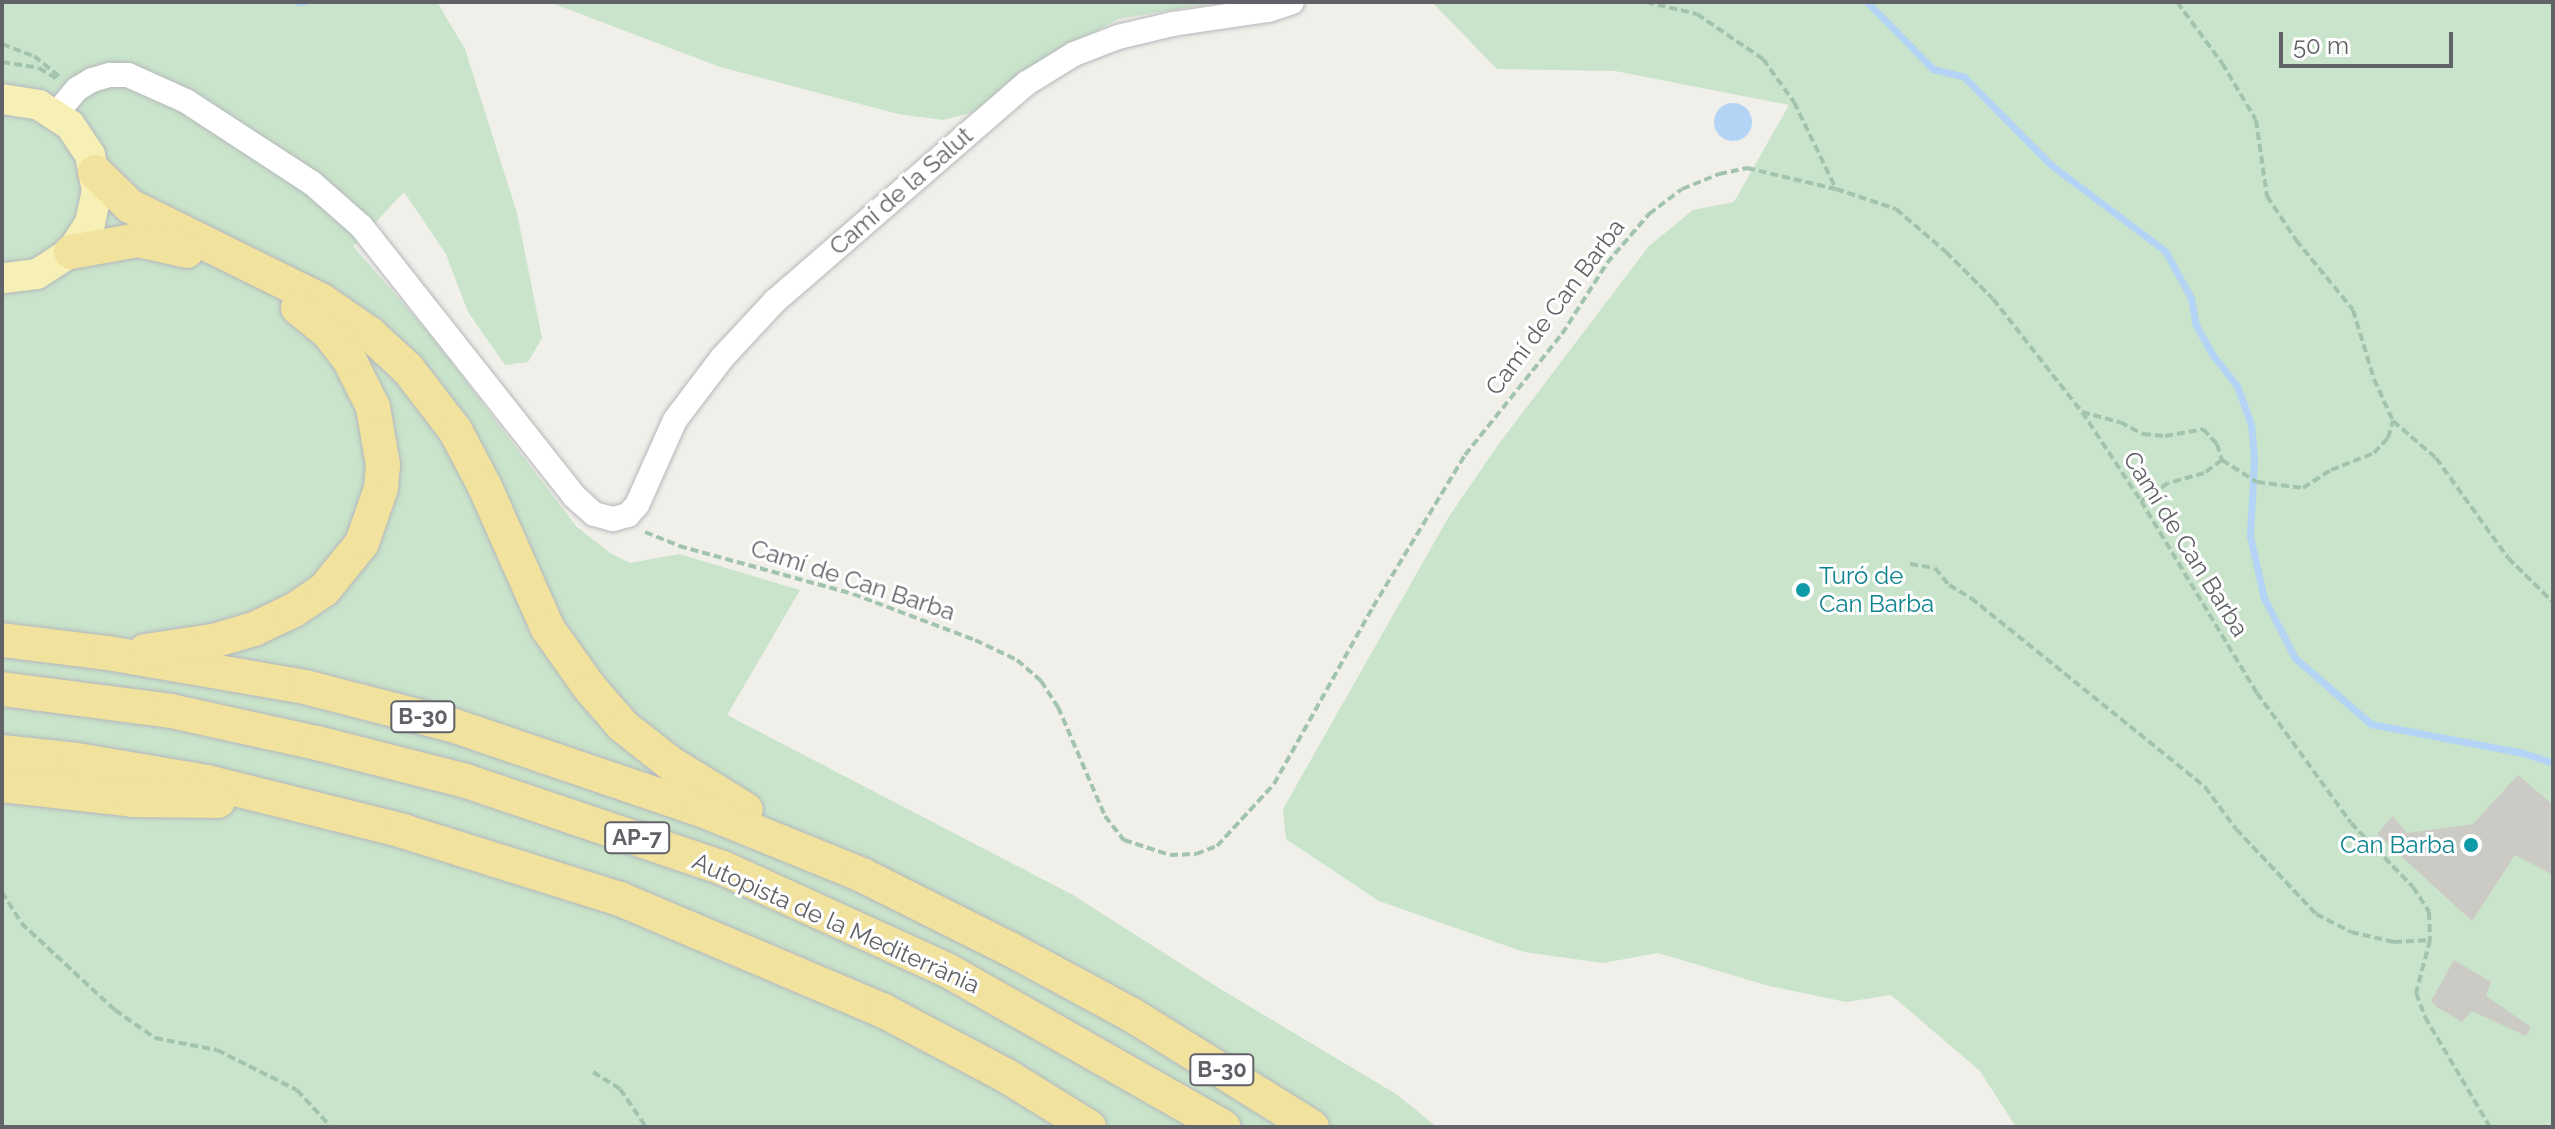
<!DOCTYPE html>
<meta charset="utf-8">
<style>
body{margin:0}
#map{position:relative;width:2555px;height:1129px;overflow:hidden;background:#f0efe9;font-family:Raleway,sans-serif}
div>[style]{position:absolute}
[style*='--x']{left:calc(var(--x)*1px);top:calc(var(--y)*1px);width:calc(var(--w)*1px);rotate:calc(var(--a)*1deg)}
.green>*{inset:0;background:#c9e4ca}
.water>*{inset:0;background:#b3d4f5}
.round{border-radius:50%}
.stream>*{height:7px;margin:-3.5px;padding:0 3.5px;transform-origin:3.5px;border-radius:3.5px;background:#b3d4f5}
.building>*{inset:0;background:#cbcac5}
.path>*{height:4px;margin-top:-2px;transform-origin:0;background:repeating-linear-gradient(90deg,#a2c4ae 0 8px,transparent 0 12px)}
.roads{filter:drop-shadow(0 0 2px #b5b7bb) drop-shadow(0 0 2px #b5b7bb)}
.minor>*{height:24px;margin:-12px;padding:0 12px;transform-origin:12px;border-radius:12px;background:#fff}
.major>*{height:30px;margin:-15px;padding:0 15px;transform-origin:15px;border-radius:15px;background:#f6f0b7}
.highway>*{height:34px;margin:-17px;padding:0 17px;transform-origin:17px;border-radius:17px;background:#f1e29e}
.dots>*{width:22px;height:22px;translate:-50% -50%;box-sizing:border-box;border:4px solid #fff;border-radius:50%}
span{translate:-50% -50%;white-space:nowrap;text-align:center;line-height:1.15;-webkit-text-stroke:6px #fff;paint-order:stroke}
.shield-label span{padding:2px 6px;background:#fff;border:2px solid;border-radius:6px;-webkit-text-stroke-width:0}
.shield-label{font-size:22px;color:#606267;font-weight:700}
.street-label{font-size:24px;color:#606267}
.culture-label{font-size:24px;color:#0d838f}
.left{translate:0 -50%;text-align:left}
.right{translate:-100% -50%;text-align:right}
.frame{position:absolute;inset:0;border:4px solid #606267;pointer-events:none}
.scale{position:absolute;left:2279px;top:32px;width:174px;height:36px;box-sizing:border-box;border:4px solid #606267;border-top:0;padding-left:10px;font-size:24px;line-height:28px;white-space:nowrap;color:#606267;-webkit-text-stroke:6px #fff;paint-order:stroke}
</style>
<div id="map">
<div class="green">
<i style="clip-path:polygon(2px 2px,437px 2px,465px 49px,517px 213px,542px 338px,528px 362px,505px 365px,468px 312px,446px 254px,404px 192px,353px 246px,429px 333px,576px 526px,610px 553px,630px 563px,679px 554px,800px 590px,727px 715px,1073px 895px,1222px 990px,1396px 1094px,1437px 1127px,2px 1127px)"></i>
<i style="clip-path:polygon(549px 2px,1220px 2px,1118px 19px,1032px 67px,979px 111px,943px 120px,898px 114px,720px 67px)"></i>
<i style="clip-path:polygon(1432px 2px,2553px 2px,2553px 1127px,2016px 1127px,1980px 1071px,1891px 995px,1846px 1002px,1769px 986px,1658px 953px,1603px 963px,1524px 952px,1379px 901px,1286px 839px,1283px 809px,1448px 518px,1498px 445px,1649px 246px,1693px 210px,1734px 202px,1789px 105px,1615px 71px,1497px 69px)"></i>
</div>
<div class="water">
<i class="round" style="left:1714px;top:103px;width:38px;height:38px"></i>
</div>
<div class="stream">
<i style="--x:298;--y:2;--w:5;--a:0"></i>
<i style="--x:1867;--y:2;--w:94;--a:45.4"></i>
<i style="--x:1933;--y:69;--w:32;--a:14"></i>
<i style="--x:1964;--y:77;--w:124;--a:45.3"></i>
<i style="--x:2051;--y:165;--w:143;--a:37"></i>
<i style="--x:2165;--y:251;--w:54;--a:61"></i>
<i style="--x:2191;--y:298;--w:27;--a:80"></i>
<i style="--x:2196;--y:325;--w:33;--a:61"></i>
<i style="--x:2212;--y:354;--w:41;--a:52"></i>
<i style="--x:2237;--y:386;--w:40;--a:69.8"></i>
<i style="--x:2251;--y:424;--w:36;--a:85"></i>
<i style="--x:2254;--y:460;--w:76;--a:93"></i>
<i style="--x:2250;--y:536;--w:64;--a:77.3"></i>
<i style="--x:2264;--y:598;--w:68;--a:62.7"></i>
<i style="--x:2295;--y:658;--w:101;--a:41"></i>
<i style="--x:2371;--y:724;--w:155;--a:10.8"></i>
<i style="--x:2523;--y:753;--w:32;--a:18"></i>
</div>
<div class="building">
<i style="clip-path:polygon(2518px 775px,2553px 805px,2553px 875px,2515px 855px,2472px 921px,2377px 834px,2393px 816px,2407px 833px,2473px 824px)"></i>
<i style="clip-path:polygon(2454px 960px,2491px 982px,2486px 996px,2531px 1027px,2526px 1036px,2472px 1011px,2462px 1022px,2437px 1007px,2431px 1001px)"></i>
</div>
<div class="path">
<i style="--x:1646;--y:2;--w:52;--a:13.2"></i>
<i style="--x:1697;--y:14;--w:80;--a:34.3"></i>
<i style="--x:1763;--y:59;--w:53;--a:54.2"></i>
<i style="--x:1794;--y:102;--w:97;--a:64.2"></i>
<i style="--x:2177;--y:2;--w:76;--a:53.6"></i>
<i style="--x:2222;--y:63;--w:66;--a:59.2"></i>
<i style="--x:2256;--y:120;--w:77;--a:81.8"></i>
<i style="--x:2267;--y:196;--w:53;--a:56.6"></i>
<i style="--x:2296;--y:240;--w:90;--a:50.8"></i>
<i style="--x:2353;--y:310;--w:72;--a:73.1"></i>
<i style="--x:2374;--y:379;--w:46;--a:65.7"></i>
<i style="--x:2393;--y:421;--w:57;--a:40.7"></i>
<i style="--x:2436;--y:458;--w:123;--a:54.2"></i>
<i style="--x:2508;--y:558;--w:63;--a:44.4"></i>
<i style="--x:2;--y:44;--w:34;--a:21"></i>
<i style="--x:34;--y:56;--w:32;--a:39"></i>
<i style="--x:2;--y:62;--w:37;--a:9"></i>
<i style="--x:39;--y:68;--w:21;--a:31"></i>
<i style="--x:2082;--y:412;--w:39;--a:15"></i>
<i style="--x:2120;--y:422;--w:26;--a:28"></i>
<i style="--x:2143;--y:434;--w:22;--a:5"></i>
<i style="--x:2165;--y:436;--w:39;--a:-10"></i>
<i style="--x:2203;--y:429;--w:21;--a:47"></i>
<i style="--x:2217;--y:444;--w:17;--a:73"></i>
<i style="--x:2222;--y:460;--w:22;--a:144"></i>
<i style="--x:2204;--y:473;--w:37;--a:164"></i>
<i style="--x:2168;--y:483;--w:32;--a:146"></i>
<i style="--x:2222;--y:460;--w:41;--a:32.2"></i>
<i style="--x:2257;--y:482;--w:46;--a:7.4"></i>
<i style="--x:2303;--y:488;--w:33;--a:-33"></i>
<i style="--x:2331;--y:470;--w:46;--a:-21.6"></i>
<i style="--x:2374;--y:453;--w:21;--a:-47"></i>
<i style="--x:2388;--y:438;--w:18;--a:-74"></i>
<i style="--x:645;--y:532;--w:37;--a:22"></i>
<i style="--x:679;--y:546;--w:180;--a:15.4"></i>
<i style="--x:853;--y:594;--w:130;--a:20.7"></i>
<i style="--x:975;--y:640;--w:47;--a:25.5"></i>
<i style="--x:1017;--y:660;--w:32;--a:41"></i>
<i style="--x:1041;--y:681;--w:31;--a:57"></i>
<i style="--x:1058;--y:707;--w:119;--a:66.7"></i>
<i style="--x:1105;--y:816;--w:31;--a:52"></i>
<i style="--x:1124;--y:840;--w:48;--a:18.1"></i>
<i style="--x:1170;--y:855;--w:26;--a:-2"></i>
<i style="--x:1196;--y:854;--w:22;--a:-21"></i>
<i style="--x:1217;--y:846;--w:84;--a:-47.4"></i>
<i style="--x:1274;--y:784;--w:203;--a:-60.8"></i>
<i style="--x:1373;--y:607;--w:178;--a:-58.8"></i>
<i style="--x:1465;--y:455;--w:155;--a:-51.3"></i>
<i style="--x:1562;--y:334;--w:84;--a:-57.6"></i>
<i style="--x:1607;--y:263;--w:65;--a:-49.4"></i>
<i style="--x:1649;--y:214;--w:41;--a:-37.1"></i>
<i style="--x:1682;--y:189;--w:40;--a:-22"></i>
<i style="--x:1719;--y:174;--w:29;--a:-12"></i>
<i style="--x:1747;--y:168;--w:91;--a:13.3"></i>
<i style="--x:1836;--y:189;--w:63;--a:18.4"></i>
<i style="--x:1896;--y:209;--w:66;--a:40.7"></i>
<i style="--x:1946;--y:252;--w:66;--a:45"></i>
<i style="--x:1993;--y:299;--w:144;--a:51.8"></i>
<i style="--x:2082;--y:412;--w:107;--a:56.5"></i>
<i style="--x:2141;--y:501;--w:224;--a:58.9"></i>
<i style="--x:2257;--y:693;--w:160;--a:54.1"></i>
<i style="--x:2351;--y:823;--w:89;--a:45.9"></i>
<i style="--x:2413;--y:887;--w:30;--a:57"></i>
<i style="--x:2429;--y:912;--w:28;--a:88"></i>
<i style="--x:2430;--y:940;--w:55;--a:104.8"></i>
<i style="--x:2416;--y:993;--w:26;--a:69"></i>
<i style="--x:2425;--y:1017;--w:128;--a:59.4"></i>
<i style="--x:1910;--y:564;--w:25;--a:9"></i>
<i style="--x:1935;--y:568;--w:22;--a:51"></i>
<i style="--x:1949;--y:585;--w:26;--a:31"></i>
<i style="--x:1971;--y:598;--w:301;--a:38.9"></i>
<i style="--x:2205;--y:787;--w:52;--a:53.6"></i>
<i style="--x:2236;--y:829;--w:117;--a:46.7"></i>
<i style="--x:2316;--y:914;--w:39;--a:27"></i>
<i style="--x:2351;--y:932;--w:44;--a:13.1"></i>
<i style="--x:2394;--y:942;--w:36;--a:-3"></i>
<i style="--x:2;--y:892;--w:36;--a:58"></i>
<i style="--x:21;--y:923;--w:128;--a:42.8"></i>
<i style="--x:115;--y:1010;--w:49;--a:35"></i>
<i style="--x:155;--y:1038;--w:63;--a:11"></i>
<i style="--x:217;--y:1050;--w:89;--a:26.6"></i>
<i style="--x:297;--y:1090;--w:50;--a:47.4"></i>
<i style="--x:593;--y:1072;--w:32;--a:32"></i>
<i style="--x:620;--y:1089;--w:46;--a:55.6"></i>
</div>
<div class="roads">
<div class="minor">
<i style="--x:56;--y:114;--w:33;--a:-50"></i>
<i style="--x:77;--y:89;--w:17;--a:-31"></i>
<i style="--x:92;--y:80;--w:19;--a:-16"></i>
<i style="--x:110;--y:75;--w:18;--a:0"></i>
<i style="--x:128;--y:75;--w:64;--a:24.1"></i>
<i style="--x:186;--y:101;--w:150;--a:33.1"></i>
<i style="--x:312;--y:183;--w:65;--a:41.3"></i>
<i style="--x:361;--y:226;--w:344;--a:51.7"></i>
<i style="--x:574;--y:496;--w:27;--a:42"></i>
<i style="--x:594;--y:514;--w:20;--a:15"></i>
<i style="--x:613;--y:519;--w:16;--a:-15"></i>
<i style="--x:628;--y:515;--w:13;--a:-48"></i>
<i style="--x:637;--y:505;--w:93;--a:-65.9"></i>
<i style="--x:675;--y:420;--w:78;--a:-52.8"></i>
<i style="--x:722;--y:358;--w:78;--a:-47.1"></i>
<i style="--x:775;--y:301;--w:333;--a:-40.9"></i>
<i style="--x:1027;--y:83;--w:55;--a:-31.7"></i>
<i style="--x:1074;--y:54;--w:47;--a:-21.1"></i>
<i style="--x:1118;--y:37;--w:57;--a:-13.3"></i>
<i style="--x:1173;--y:24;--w:96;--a:-8.4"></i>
<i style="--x:1268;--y:10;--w:25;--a:-18"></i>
</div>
<div class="major">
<i style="--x:2;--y:99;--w:37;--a:9"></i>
<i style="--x:39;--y:105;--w:37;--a:33"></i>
<i style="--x:70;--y:125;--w:36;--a:56"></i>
<i style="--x:90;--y:155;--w:36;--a:79"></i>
<i style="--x:97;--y:190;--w:34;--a:102"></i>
<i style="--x:90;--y:223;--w:35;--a:123"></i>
<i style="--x:71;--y:252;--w:40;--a:147.1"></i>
<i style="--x:37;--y:274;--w:35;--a:173"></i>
</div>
<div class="highway">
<i style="--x:95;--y:172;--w:49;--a:44.2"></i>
<i style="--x:130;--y:206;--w:214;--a:26.3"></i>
<i style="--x:322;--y:301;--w:58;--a:34.5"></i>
<i style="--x:370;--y:334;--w:52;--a:42.6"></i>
<i style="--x:408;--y:369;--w:77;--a:52.4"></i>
<i style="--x:455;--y:430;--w:64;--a:62.2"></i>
<i style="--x:485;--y:487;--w:155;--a:66.1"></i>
<i style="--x:548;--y:629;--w:72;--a:54.6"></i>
<i style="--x:590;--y:688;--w:50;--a:49"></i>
<i style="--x:623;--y:726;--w:60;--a:38.2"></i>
<i style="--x:670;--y:763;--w:89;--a:31.7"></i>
<i style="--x:71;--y:252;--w:68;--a:-10.2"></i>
<i style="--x:138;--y:240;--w:50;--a:12.7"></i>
<i style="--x:2;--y:640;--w:107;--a:7"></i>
<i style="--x:108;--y:653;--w:200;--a:9.8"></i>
<i style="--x:305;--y:687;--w:152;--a:14.5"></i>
<i style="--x:452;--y:725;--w:264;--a:18.8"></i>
<i style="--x:702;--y:810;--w:173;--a:22.1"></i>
<i style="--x:862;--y:875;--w:165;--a:26.6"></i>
<i style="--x:1010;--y:949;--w:139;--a:28.4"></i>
<i style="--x:1132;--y:1015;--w:212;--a:31.9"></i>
<i style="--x:145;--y:651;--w:69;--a:-8.4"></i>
<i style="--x:213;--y:641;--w:43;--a:-16.3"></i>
<i style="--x:254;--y:629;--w:44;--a:-25.4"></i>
<i style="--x:294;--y:610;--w:36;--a:-34"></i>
<i style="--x:324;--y:590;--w:60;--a:-51"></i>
<i style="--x:362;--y:543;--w:58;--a:-70.9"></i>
<i style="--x:381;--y:488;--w:23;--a:-85"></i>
<i style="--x:383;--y:465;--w:59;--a:-99.8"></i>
<i style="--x:373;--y:407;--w:54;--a:-116.6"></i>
<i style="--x:349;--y:359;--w:33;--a:-128"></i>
<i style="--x:329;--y:333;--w:40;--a:-141"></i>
<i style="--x:2;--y:689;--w:170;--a:7.4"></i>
<i style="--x:171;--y:711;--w:149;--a:12.4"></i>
<i style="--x:317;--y:743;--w:154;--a:14.3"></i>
<i style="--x:466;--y:781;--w:271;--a:18.7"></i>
<i style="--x:723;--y:868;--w:246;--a:24.5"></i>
<i style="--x:947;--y:970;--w:318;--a:29.6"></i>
<i style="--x:2;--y:752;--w:75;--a:6.1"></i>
<i style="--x:77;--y:760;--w:132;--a:9.6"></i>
<i style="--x:207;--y:782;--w:202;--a:14"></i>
<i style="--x:403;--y:831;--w:227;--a:17.4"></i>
<i style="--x:620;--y:899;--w:285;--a:23"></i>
<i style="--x:882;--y:1010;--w:139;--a:27.9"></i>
<i style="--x:1005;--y:1075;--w:99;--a:31.8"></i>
<i style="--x:2;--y:785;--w:132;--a:6.5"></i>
<i style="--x:133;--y:800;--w:85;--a:0.7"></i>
</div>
</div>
<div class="dots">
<i style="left:1803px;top:590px;background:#0f9aa8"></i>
<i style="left:2471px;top:845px;background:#0f9aa8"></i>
</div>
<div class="shield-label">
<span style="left:423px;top:717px">B-30</span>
<span style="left:637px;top:838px">AP-7</span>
<span style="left:1222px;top:1070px">B-30</span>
</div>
<div class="street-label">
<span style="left:901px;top:191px;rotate:-41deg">Camí de la Salut</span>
<span style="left:1555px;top:307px;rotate:-53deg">Camí de Can Barba</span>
<span style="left:2186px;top:544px;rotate:58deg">Camí de Can Barba</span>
<span style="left:853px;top:580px;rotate:18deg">Camí de Can Barba</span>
<span style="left:836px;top:923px;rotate:24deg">Autopista de la Mediterrània</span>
</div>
<div class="culture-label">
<span class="left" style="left:1819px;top:590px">Turó de<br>Can Barba</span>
<span class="right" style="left:2455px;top:845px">Can Barba</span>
</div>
<div class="frame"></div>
<div class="scale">50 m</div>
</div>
